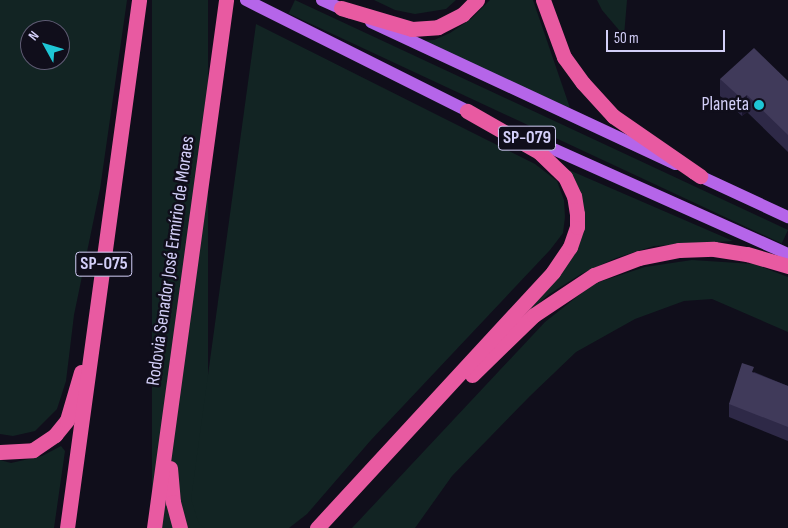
<!DOCTYPE html>
<meta charset="utf-8">
<style>
body{margin:0}
#map{position:relative;width:788px;height:528px;overflow:hidden;background:#100e1b;font-family:"Sofia Sans Condensed",sans-serif}
div>[style]{position:absolute}
[style*='--x']{left:calc(var(--x)*1px);top:calc(var(--y)*1px);width:calc(var(--w)*1px);rotate:calc(var(--a)*1deg)}
.green>*{inset:0;background:#122423;transform-origin:0 0}
.primary>*{height:12px;margin:-6px;padding:0 6px;transform-origin:6px;border-radius:6px;background:#b565e9}
.motorway>*{height:15px;margin:-7.5px;padding:0 7.5px;transform-origin:7.5px;border-radius:7.5px;background:#e85aa1}
.wall>*{inset:0;background:#2e2947}
.shaded-wall>*{inset:0;background:#1b162e}
.building>*{inset:0;background:#403a5a}
.dots>*{width:14px;height:14px;translate:-50% -50%;box-sizing:border-box;border:2px solid #100e1b;border-radius:50%}
span{translate:-50% -50%;white-space:nowrap;text-align:center;line-height:1.15;-webkit-text-stroke:5px #100e1b;paint-order:stroke}
.shield-label span{padding:1px 4px;background:#100e1b;border:1px solid;border-radius:4px;-webkit-text-stroke-width:0}
.shield-label{font-size:18px;color:#d3cff8;font-weight:700}
.poi-label{font-size:19px;color:#d3cff8}
.right{translate:-100% -50%;text-align:right}
.street-label{font-size:19px;color:#d3cff8}
.north{position:absolute;left:20px;top:20px;width:50px;height:50px;box-sizing:border-box;background:#100e1b;border:1px solid #5e5b73;border-radius:50%;rotate:309deg;font-size:14px;font-weight:700;line-height:20px;text-align:center;color:#d3cff8}
.north::after{content:'';display:block;margin:auto;width:18px;height:22px;background:#1ec6d5;clip-path:polygon(50% 0,100% 100%,50% 72%,0 100%)}
.scale{position:absolute;left:606px;top:30px;width:119px;height:22px;box-sizing:border-box;border:2px solid #d3cff8;border-top:0;padding-left:6px;font-size:15px;line-height:18px;white-space:nowrap;color:#d3cff8;-webkit-text-stroke:4px #100e1b;paint-order:stroke}
</style>
<div id="map">
<div class="green">
<i style="clip-path:polygon(evenodd,0 0,127px 0,100px 189px,74px 315px,66px 381px,57px 409px,35px 431px,13px 436px,0 434px,0 0,30px 30px,60px 30px,60px 60px,30px 60px,30px 30px)"></i>
<i style="left:152px;top:0;width:56px;height:533px"></i>
<i style="left:295px;top:0;width:544px;height:15px;rotate:25deg"></i>
<i style="clip-path:polygon(374px 0,456px 0,446px 9px,415px 14px,395px 10px)"></i>
<i style="clip-path:polygon(490px 0,533px 0,570px 108px,417px 41px,434px 40px,450px 33px,471px 19px)"></i>
<i style="clip-path:polygon(597px 0,627px 0,624px 36px,602px 10px)"></i>
<i style="clip-path:polygon(256px 24px,535px 164px,557px 181px,564px 200px,565px 217px,563px 233px,550px 250px,371px 440px,307px 514px,289px 528px,205px 528px,199px 524px,191px 499px)"></i>
<i style="clip-path:polygon(562px 167px,733px 241px,654px 246px,616px 258px,581px 274px,548px 295px,523px 318px,556px 279px,584px 226px)"></i>
<i style="clip-path:polygon(692px 260px,754px 264px,788px 277px,788px 332px,712px 299px,684px 301px,635px 319px,576px 352px,530px 396px,452px 476px,415px 528px,352px 528px,545px 322px,593px 284px,645px 267px)"></i>
<i style="clip-path:polygon(61px 446px,65px 451px,54px 528px,0 528px,0 460px,11px 463px,42px 456px)"></i>
</div>
<div class="primary">
<i style="--x:246;--y:0;--w:255;--a:26.6"></i>
<i style="--x:322;--y:0;--w:30;--a:24"></i>
<i style="--x:371;--y:22;--w:336;--a:25"></i>
<i style="--x:522;--y:135;--w:291;--a:24.1"></i>
<i style="--x:693;--y:173;--w:105;--a:24.9"></i>
</div>
<div class="motorway">
<i style="--x:543;--y:0;--w:61;--a:69.8"></i>
<i style="--x:564;--y:57;--w:32;--a:54"></i>
<i style="--x:583;--y:83;--w:45;--a:47.7"></i>
<i style="--x:613;--y:116;--w:106;--a:34.6"></i>
<i style="--x:341;--y:8;--w:74;--a:16.5"></i>
<i style="--x:412;--y:29;--w:26;--a:-4"></i>
<i style="--x:438;--y:27;--w:28;--a:-27"></i>
<i style="--x:463;--y:14;--w:20;--a:-45"></i>
<i style="--x:472;--y:375;--w:86;--a:-44.1"></i>
<i style="--x:534;--y:315;--w:72;--a:-33.7"></i>
<i style="--x:594;--y:275;--w:48;--a:-20.7"></i>
<i style="--x:639;--y:258;--w:41;--a:-11.3"></i>
<i style="--x:679;--y:250;--w:35;--a:-2"></i>
<i style="--x:714;--y:249;--w:33;--a:9"></i>
<i style="--x:747;--y:254;--w:43;--a:16.3"></i>
<i style="--x:0;--y:452;--w:33;--a:-3"></i>
<i style="--x:33;--y:450;--w:27;--a:-34"></i>
<i style="--x:55;--y:435;--w:19;--a:-51"></i>
<i style="--x:67;--y:420;--w:50;--a:-73.7"></i>
<i style="--x:170;--y:468;--w:34;--a:85"></i>
<i style="--x:173;--y:502;--w:27;--a:75"></i>
<i style="--x:67;--y:528;--w:533;--a:-82.23"></i>
<i style="--x:154;--y:528;--w:533;--a:-82.23"></i>
<i style="--x:317;--y:528;--w:348;--a:-47.3"></i>
<i style="--x:553;--y:272;--w:30;--a:-56"></i>
<i style="--x:570;--y:247;--w:21;--a:-71"></i>
<i style="--x:577;--y:227;--w:13;--a:-90"></i>
<i style="--x:577;--y:214;--w:18;--a:-99"></i>
<i style="--x:574;--y:196;--w:21;--a:-115"></i>
<i style="--x:565;--y:177;--w:36;--a:-136"></i>
<i style="--x:539;--y:152;--w:83;--a:-150.3"></i>
</div>
<div class="wall">
<i style="clip-path:polygon(720px 79px,788px 81px,788px 152px,747px 112px,742px 116px,720px 96px)"></i>
<i style="clip-path:polygon(754px 372px,788px 386px,788px 441px,729px 417px,729px 404px)"></i>
</div>
<div class="shaded-wall">
<i style="clip-path:polygon(747px 95px,747px 112px,742px 116px,742px 99px)"></i>
</div>
<div class="building">
<i style="clip-path:polygon(754px 48px,788px 81px,788px 135px,747px 95px,742px 99px,720px 79px)"></i>
<i style="clip-path:polygon(742px 363px,754px 367px,752px 372px,788px 386px,788px 427px,729px 404px)"></i>
</div>
<div class="dots">
<i style="left:759px;top:105px;background:#1ec6d5"></i>
</div>
<div class="shield-label">
<span style="left:527px;top:138px">SP-079</span>
<span style="left:104px;top:264px">SP-075</span>
</div>
<div class="poi-label">
<span class="right" style="left:749px;top:105px">Planeta</span>
</div>
<div class="street-label">
<span style="left:171px;top:261px;rotate:-82deg">Rodovia Senador José Ermírio de Moraes</span>
</div>
<div class="north">N</div>
<div class="scale">50 m</div>
</div>
